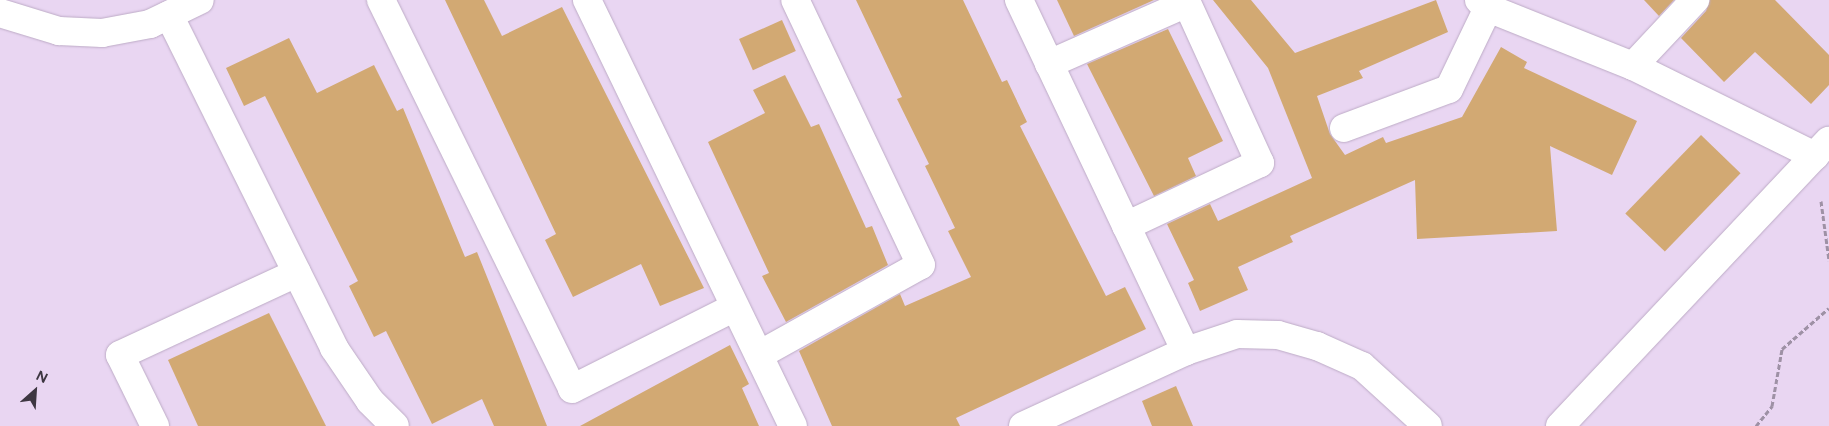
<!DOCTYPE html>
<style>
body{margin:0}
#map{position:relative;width:1829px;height:426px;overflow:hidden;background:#e9d6f2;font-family:Figtree,sans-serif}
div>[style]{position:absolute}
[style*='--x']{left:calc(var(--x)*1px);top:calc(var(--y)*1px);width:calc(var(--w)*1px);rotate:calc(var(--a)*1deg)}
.building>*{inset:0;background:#d2a973;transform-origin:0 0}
.path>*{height:3px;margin-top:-1.5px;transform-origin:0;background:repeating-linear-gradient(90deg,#9e91a5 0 5px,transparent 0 7.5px)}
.roads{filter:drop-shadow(0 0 1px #bdabc6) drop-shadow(0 0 1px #bdabc6)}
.minor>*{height:28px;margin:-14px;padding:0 14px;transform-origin:14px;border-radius:14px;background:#fff}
span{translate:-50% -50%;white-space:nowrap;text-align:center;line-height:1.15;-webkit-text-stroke:5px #e9d6f2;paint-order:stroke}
.north{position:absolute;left:10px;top:366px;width:50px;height:50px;-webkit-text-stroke:4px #e9d6f2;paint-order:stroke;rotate:26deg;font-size:14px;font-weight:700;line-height:20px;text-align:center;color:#3e3742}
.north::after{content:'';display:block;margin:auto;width:18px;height:22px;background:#3e3742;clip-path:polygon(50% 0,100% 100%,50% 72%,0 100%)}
</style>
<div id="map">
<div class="building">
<i style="clip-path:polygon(445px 0,484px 0,502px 36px,562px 7px,704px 288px,660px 306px,641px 264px,573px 297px,545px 240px,556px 234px)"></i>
<i style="clip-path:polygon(856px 0,963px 0,1002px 82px,1007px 80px,1027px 122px,1020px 126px,1106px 296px,1125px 287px,1146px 329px,956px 418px,960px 426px,832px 426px,799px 351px,900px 294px,905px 306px,971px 277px,948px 231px,955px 228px,925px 166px,929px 164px,897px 99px,902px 97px)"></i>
<i style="clip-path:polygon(1057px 0,1154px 0,1074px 36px)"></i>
<i style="clip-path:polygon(1213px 0,1251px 0,1295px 53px,1436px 0,1448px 32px,1359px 71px,1363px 78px,1317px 96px,1330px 134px,1345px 155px,1383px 137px,1386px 143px,1462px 117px,1501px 47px,1527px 62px,1524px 68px,1637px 121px,1612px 175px,1550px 146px,1557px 231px,1417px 239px,1415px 180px,1290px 236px,1293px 242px,1238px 267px,1248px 290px,1200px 311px,1188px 283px,1194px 280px,1167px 224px,1210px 204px,1218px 221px,1312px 178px,1268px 68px)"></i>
<i style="clip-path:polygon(1644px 0,1674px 0,1659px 16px)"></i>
<i style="clip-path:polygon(1710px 0,1775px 0,1829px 55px,1829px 85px,1811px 104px,1755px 52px,1724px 82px,1681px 38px,1706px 11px)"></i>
<i style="left:782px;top:20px;width:34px;height:47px;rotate:66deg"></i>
<i style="clip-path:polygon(1168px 29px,1223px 141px,1188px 158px,1196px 176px,1154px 196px,1087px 64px)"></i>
<i style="clip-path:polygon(289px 38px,317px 93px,374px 65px,397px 111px,403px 108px,465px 257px,477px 252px,547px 426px,494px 426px,482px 399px,432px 424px,386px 331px,374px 337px,349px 286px,358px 281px,265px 96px,244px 106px,226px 68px)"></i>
<i style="clip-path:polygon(785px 75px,811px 127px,819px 124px,866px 228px,872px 226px,888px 265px,786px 322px,762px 276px,769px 273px,708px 142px,765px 113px,753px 90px)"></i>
<i style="left:1701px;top:135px;width:55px;height:109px;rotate:44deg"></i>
<i style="clip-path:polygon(269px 313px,326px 426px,198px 426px,168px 360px)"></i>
<i style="clip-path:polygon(730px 345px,749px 384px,742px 388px,759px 426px,580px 426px)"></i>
<i style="clip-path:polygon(1176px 386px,1193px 426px,1152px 426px,1142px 401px)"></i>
</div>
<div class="path">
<i style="--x:1821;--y:201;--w:60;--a:82.3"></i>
<i style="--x:1756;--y:426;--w:26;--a:-51"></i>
<i style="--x:1772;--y:406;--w:58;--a:-80"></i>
<i style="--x:1782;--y:349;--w:62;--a:-41.1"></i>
</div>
<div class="roads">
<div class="minor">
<i style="--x:381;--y:0;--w:433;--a:63.8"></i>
<i style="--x:572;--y:389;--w:182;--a:-26.7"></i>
<i style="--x:587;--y:0;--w:473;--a:64.2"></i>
<i style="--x:1019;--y:0;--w:389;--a:64.6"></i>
<i style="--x:1479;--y:0;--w:12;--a:42"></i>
<i style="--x:1488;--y:8;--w:156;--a:21.8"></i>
<i style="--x:1633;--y:66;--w:203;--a:26.3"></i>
<i style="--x:0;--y:13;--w:62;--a:17"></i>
<i style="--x:59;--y:31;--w:43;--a:2.7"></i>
<i style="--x:102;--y:33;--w:49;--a:-10.6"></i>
<i style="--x:150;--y:24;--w:55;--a:-25.6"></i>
<i style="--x:169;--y:15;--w:372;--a:63.6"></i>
<i style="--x:334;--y:348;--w:64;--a:55.8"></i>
<i style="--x:370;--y:401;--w:35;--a:45"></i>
<i style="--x:1049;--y:64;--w:151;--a:-23.8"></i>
<i style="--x:1187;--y:3;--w:176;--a:65.5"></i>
<i style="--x:1260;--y:163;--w:148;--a:154.8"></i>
<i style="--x:1633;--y:66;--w:91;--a:-46.8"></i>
<i style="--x:1344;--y:128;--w:112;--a:-20.4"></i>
<i style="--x:1449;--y:89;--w:90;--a:-64.3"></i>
<i style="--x:759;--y:355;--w:185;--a:-29.1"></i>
<i style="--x:921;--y:265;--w:293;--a:-115.4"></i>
<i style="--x:155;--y:426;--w:79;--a:-116.2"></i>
<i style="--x:120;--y:355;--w:195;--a:-24.9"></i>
<i style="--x:1023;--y:426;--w:179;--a:-24.7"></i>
<i style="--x:1186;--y:351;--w:54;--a:-18.4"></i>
<i style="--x:1237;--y:334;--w:41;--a:1.4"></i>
<i style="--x:1278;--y:335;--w:41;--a:15.8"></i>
<i style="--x:1317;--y:346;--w:49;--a:24"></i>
<i style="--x:1362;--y:366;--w:89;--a:42.3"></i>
<i style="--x:1560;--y:426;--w:392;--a:-46.7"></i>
</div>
</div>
<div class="north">N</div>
</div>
